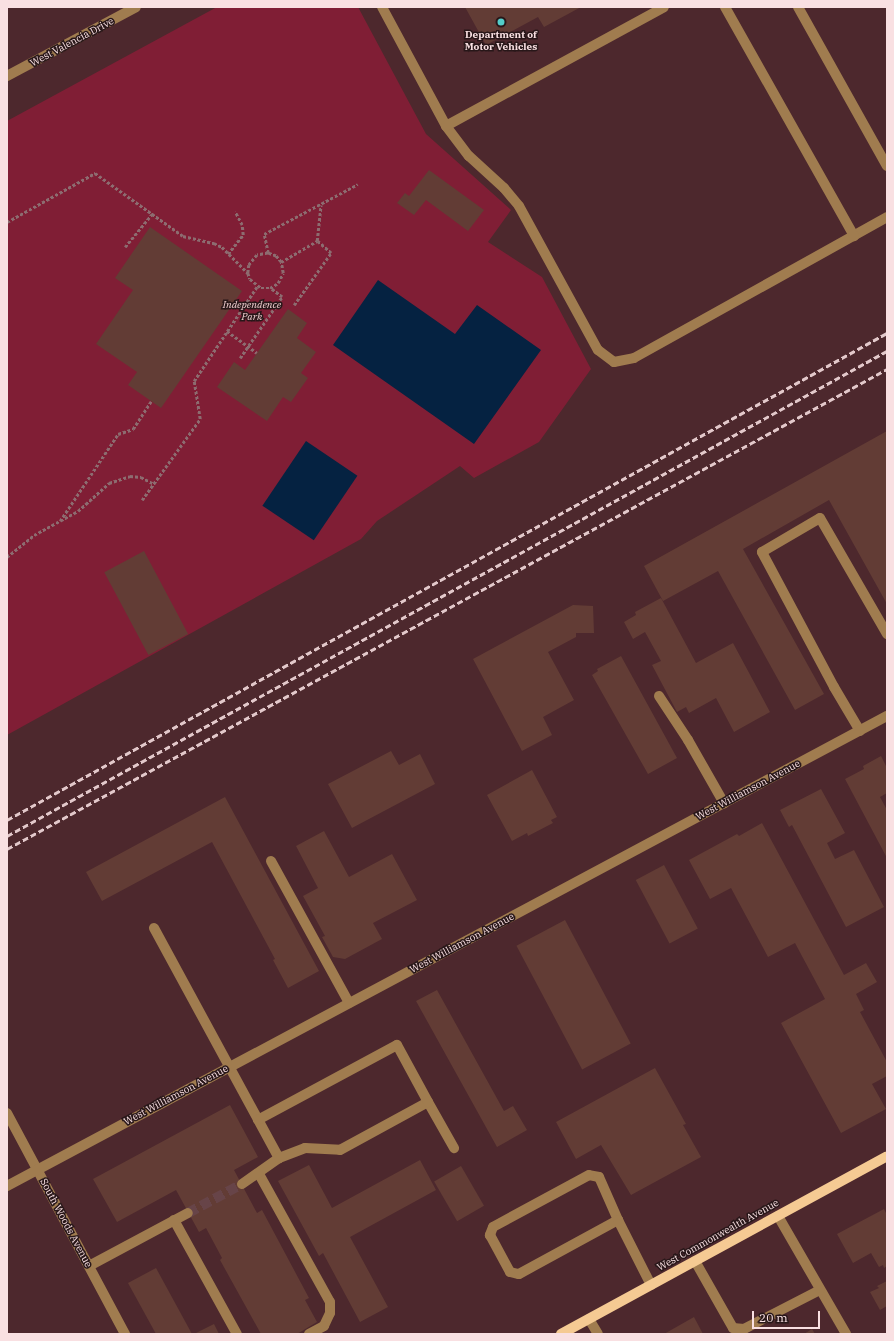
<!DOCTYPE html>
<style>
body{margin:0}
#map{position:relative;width:894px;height:1341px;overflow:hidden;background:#4d282d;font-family:"IBM Plex Serif",serif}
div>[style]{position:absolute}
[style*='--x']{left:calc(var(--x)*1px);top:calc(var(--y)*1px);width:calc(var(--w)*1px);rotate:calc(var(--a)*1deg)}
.green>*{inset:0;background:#801e35}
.water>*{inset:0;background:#052241;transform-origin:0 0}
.building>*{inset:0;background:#623c35;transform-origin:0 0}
.minor-tunnel>*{height:10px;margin-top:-5px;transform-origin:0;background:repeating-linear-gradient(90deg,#674448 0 10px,transparent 0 15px)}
.path>*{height:2.5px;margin-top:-1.25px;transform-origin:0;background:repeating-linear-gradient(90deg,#8d6c70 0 3px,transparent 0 5px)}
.minor>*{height:10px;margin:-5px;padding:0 5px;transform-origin:5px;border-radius:5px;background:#a07c4f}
.major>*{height:10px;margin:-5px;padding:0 5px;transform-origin:5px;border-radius:5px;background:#f5ca93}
.rail>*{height:3px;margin-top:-1.5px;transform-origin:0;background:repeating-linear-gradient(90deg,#e3c9cb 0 6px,transparent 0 9px)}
.dots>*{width:11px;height:11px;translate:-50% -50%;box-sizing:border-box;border:2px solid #281719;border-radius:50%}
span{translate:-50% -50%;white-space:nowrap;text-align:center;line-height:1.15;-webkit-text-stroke:3px #281719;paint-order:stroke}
.poi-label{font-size:10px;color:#f9e0e2;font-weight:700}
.street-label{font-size:10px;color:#f9e0e2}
.park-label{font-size:10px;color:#f1ced0;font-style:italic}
.frame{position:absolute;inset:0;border:8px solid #f9e0e2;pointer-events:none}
.scale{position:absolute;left:752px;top:1311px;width:68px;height:18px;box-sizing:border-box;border:2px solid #f9e0e2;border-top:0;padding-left:5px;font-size:12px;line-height:14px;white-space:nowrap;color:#f9e0e2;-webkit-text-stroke:3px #281719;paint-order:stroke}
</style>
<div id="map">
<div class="green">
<i style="clip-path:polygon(217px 7px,358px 7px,426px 134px,511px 210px,488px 242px,542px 277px,591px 369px,539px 442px,474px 478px,460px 466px,377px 521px,361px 539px,7px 735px,7px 121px)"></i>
</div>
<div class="water">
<i style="clip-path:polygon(378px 280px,455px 334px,477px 305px,541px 350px,474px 444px,333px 345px)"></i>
<i style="left:306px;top:441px;width:62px;height:78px;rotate:34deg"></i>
</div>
<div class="building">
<i style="clip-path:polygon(465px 7px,581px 7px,544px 27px,538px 17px,486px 45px)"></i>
<i style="clip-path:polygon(429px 170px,484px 210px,468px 231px,426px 200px,414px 215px,397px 203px,405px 193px,409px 196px)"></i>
<i style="clip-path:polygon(150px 227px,242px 291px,161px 408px,128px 385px,137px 372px,96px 344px,133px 290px,115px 278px)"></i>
<i style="clip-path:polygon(288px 309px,307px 323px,297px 338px,316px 352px,301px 373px,308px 378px,291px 402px,283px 397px,267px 421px,217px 387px,234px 362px,245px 370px)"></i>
<i style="clip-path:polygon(887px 431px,887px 604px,829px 500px,743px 549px,824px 694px,795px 710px,718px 571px,663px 601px,644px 566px)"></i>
<i style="left:144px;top:551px;width:94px;height:45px;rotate:62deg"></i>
<i style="clip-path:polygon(661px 598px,696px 663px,733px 643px,770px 712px,734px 732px,716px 698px,689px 713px,686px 707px,677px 712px,652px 665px,661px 661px,645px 632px,633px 639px,624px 622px,636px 615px,635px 612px)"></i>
<i style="clip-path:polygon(573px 605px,593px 606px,594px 633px,576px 633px,576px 637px,548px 652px,574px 700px,543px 717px,552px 735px,522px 751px,473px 659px)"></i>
<i style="clip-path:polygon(621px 656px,677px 758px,648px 774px,592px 675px,598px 671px,597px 669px)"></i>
<i style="clip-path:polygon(391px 751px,399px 765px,420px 754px,435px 784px,352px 828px,328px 784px)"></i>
<i style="clip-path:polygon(881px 756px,887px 768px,887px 793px,880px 797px,887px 810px,887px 858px,845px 779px,864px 769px,863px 766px)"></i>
<i style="clip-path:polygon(532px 770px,557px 817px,551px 820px,553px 823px,528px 836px,527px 833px,512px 841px,487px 795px)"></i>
<i style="clip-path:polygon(821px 789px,845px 833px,827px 843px,835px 859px,854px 850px,884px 907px,846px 927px,792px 825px,789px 827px,780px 810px)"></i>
<i style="clip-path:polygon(225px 797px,319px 971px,288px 988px,273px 960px,275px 959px,212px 842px,102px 901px,86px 872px)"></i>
<i style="clip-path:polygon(762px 823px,844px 975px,866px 963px,877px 982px,856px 994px,864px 1010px,860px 1012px,887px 1062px,887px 1076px,872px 1084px,886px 1109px,841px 1133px,781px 1023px,825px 999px,795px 943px,768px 957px,731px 888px,710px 899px,689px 860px,737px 834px,739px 836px)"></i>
<i style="clip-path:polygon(324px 831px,349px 877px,392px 854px,417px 900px,373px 923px,382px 939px,345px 959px,333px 957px,322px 937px,325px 936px,303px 896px,318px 888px,296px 846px)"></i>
<i style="left:664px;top:865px;width:72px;height:32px;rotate:62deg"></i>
<i style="left:565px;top:920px;width:140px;height:55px;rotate:62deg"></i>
<i style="clip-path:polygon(437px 990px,504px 1111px,513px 1106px,527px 1130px,497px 1147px,416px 1001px)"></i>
<i style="clip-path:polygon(655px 1068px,686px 1124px,683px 1125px,701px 1157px,631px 1195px,601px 1145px,576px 1159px,556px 1122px)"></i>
<i style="clip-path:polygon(230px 1105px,258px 1157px,234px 1170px,257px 1213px,262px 1210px,309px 1298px,305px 1300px,317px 1322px,297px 1334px,261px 1334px,220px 1260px,222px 1258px,206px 1228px,199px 1232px,176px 1190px,117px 1222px,93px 1179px)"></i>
<i style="clip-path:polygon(420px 1160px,436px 1190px,350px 1237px,388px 1307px,360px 1322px,323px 1253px,319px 1256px,278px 1181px,309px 1165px,332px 1208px)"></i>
<i style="left:461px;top:1166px;width:46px;height:31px;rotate:60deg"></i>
<i style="clip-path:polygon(884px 1209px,887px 1215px,887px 1266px,884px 1268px,883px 1265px,879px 1267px,871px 1253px,853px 1263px,837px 1234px)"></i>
<i style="clip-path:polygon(156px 1268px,192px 1334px,156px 1334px,128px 1283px)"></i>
<i style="clip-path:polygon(887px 1281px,887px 1306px,880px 1310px,870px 1292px,879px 1288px,877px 1286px)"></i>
<i style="clip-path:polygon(694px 1317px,703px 1334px,664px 1334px)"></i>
<i style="clip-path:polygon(214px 1324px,219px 1334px,194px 1334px)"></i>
<i style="clip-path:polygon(812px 1329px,815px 1334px,804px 1334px)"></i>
</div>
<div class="minor-tunnel">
<i style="--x:188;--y:1213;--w:61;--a:-28.2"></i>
</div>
<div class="path">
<i style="--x:7;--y:222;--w:101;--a:-29.1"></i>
<i style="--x:95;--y:173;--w:108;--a:35.6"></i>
<i style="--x:183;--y:236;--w:32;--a:13"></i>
<i style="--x:214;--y:243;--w:9;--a:27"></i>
<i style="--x:222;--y:247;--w:37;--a:45"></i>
<i style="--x:248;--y:273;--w:6;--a:72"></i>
<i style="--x:250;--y:279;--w:14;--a:39"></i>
<i style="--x:261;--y:288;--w:9;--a:0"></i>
<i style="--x:270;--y:288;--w:9;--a:-32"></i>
<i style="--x:278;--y:283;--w:11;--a:-63"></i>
<i style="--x:283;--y:273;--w:11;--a:-100"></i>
<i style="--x:281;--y:262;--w:8;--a:-130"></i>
<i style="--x:276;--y:256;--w:9;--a:-159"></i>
<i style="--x:268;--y:253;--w:11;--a:170"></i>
<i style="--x:257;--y:255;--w:13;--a:129"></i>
<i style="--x:249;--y:265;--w:8;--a:97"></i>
<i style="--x:125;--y:247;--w:43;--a:-50.7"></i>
<i style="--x:268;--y:253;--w:19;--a:-102"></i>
<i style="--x:264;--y:234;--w:106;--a:-28"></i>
<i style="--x:228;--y:254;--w:24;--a:-52"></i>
<i style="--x:243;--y:235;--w:10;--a:-96"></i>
<i style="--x:242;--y:225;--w:15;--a:-118"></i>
<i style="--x:281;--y:262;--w:42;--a:-30.3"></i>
<i style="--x:317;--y:241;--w:36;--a:-84"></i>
<i style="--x:294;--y:305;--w:64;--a:-54.6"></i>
<i style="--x:331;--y:253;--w:18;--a:-139"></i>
<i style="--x:227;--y:331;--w:37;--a:36"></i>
<i style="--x:240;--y:358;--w:74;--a:-55.5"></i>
<i style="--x:282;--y:297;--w:15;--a:-143"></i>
<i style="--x:142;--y:500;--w:100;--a:-54.4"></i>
<i style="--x:200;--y:419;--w:38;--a:-99"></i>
<i style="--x:194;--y:381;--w:115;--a:-56.3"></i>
<i style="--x:60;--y:521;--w:105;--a:-56.3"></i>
<i style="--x:118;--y:434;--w:16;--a:-18"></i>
<i style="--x:133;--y:429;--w:33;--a:-57"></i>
<i style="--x:7;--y:557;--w:35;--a:-39"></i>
<i style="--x:34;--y:535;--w:50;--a:-28.6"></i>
<i style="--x:78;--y:511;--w:42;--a:-42.1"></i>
<i style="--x:109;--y:483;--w:22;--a:-18"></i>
<i style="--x:130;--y:476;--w:11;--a:5"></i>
<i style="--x:141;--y:477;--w:15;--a:28"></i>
</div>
<div class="minor">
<i style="--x:382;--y:7;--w:135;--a:61.7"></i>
<i style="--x:446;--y:126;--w:38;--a:53"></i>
<i style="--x:469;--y:156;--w:47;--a:42.4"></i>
<i style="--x:504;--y:188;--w:23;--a:50"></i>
<i style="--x:519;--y:206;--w:164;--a:61.3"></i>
<i style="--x:598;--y:350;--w:20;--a:37"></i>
<i style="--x:614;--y:362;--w:20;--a:-11"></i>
<i style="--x:634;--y:358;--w:290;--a:-29.1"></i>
<i style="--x:725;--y:7;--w:263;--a:60.6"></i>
<i style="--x:798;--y:7;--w:182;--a:60.8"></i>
<i style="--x:7;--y:76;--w:146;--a:-28.1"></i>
<i style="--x:446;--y:126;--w:248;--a:-28.6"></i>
<i style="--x:659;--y:696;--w:53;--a:56.6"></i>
<i style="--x:688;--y:740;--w:73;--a:60.3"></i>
<i style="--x:860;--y:731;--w:51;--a:-120.6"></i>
<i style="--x:834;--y:687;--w:153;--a:-118.1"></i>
<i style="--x:762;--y:552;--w:67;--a:-30.4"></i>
<i style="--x:820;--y:518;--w:134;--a:60"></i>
<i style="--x:271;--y:861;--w:162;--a:61.2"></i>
<i style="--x:154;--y:928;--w:262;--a:61.5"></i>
<i style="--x:428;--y:1102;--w:53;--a:60.5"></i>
<i style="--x:7;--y:1113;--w:251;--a:61.9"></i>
<i style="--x:259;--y:1174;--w:146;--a:61"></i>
<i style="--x:330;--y:1302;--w:11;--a:90"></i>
<i style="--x:330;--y:1313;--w:14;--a:115"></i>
<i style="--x:324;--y:1326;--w:17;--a:152"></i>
<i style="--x:242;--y:1184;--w:45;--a:-35.1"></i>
<i style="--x:279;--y:1158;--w:28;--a:-21"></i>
<i style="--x:305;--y:1148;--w:35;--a:3"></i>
<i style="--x:340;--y:1150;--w:100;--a:-28.6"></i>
<i style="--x:428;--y:1102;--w:65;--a:-118.5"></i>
<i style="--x:397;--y:1045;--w:158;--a:151.7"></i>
<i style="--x:7;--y:1186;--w:998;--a:-28.11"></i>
<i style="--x:778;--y:1216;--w:136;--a:60"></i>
<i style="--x:174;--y:1220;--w:130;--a:61.1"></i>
<i style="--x:618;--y:1220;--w:47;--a:-113.8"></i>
<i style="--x:599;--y:1177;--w:10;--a:-169"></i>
<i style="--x:589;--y:1175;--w:109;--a:151.6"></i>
<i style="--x:493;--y:1227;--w:9;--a:111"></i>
<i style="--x:490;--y:1235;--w:42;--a:61.6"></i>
<i style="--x:510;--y:1272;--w:9;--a:13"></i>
<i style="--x:519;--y:1274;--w:113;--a:-28.6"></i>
<i style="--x:618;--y:1220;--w:73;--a:63.1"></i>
<i style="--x:695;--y:1261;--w:77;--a:60.4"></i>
<i style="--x:733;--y:1328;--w:11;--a:5"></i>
<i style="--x:744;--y:1329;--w:85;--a:-27.2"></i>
<i style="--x:89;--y:1266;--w:112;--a:-28.2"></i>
<i style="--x:589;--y:1319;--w:17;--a:59"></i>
</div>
<div class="major">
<i style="--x:561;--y:1334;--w:371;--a:-28.6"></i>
</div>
<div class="rail">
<i style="--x:7;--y:820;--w:1006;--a:-28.96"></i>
<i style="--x:7;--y:836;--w:1005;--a:-28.86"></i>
<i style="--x:7;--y:849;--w:1002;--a:-28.61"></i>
</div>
<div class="dots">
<i style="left:501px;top:22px;background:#53cdc9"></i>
</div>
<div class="poi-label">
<span style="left:501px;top:40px">Department of<br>Motor Vehicles</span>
</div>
<div class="street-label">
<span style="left:72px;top:42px;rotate:-28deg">West Valencia Drive</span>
<span style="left:748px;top:790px;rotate:-28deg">West Williamson Avenue</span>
<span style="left:462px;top:943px;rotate:-28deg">West Williamson Avenue</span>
<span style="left:176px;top:1095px;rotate:-28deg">West Williamson Avenue</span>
<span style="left:66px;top:1223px;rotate:62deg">South Woods Avenue</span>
<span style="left:718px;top:1235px;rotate:-29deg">West Commonwealth Avenue</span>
</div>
<div class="park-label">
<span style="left:252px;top:310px">Independence<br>Park</span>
</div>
<div class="frame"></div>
<div class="scale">20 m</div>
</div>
